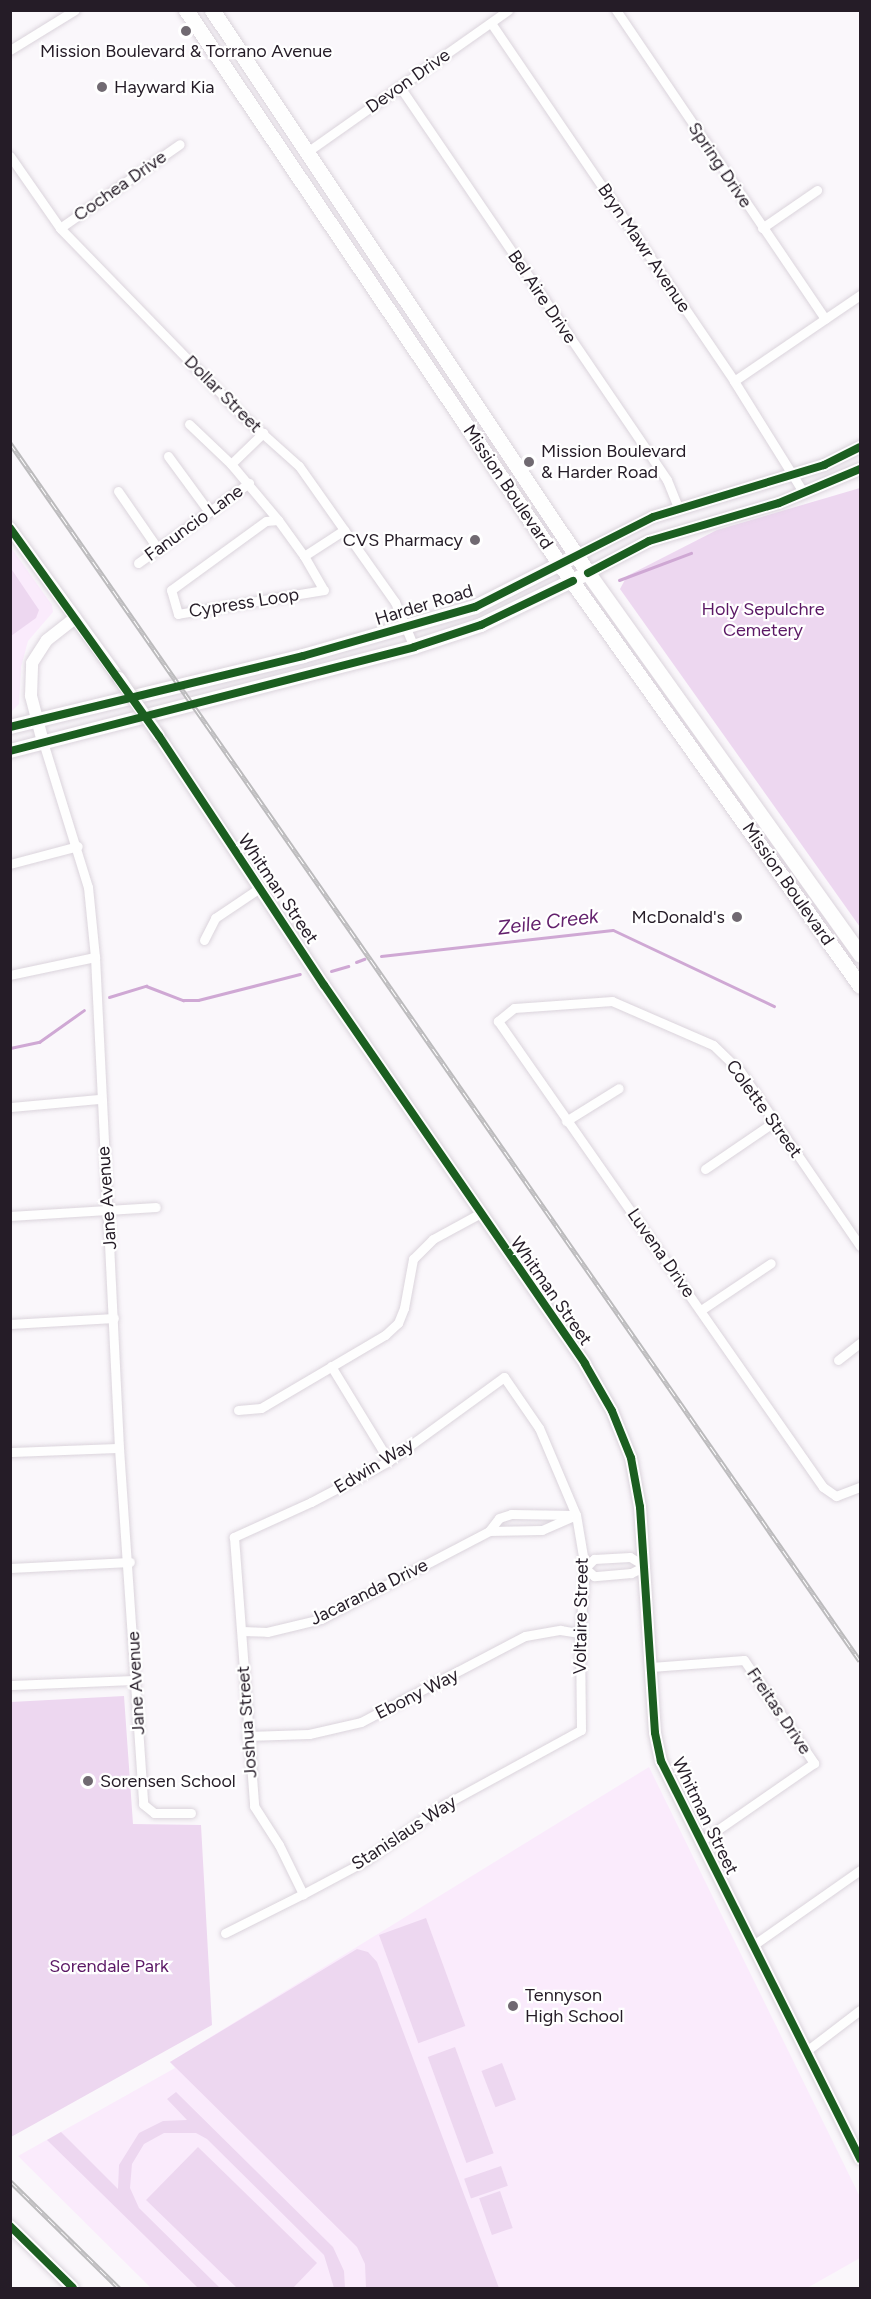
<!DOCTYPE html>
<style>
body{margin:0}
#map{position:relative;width:871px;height:2299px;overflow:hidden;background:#faf7fb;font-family:Figtree,sans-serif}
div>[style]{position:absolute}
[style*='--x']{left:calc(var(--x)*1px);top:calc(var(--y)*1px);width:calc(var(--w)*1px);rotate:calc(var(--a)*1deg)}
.built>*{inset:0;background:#faebfc}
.green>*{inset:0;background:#edd7f0;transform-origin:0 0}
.stream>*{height:3px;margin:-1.5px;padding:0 1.5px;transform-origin:1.5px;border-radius:1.5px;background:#cfa8d4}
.roads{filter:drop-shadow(0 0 2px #dbd4dc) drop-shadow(0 0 2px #dbd4dc)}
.minor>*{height:9px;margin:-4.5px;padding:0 4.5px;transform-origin:4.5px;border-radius:4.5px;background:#fefefe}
.tertiary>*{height:12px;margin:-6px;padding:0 6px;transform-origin:6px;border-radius:6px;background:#fefefe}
.secondary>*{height:14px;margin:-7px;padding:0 7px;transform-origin:7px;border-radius:7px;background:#fefefe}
.primary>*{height:15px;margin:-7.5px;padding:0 7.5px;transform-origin:7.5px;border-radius:7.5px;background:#fefefe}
.rail>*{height:5px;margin-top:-2.5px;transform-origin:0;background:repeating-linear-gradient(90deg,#fff 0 9px,#bcbbbd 0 18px);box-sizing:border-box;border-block:2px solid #bcbbbd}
.bridges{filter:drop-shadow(0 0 2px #dbd4dc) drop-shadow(0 0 2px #dbd4dc)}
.tertiary-bridge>*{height:12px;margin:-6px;padding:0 6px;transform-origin:6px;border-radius:6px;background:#fefefe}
.cycleway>*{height:8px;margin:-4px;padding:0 4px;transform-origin:4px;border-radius:4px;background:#1b5e20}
.dots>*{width:16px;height:16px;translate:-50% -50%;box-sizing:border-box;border:3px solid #fff;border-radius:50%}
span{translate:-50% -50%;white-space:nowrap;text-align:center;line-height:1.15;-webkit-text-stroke:4.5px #fff;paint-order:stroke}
.poi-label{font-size:18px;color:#251c27}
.left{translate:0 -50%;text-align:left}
.right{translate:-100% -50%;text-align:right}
.street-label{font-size:18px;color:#251c27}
.park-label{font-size:18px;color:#5b1865}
.water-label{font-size:20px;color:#63216d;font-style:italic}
.frame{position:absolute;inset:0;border:12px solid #251c27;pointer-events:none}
</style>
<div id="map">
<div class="built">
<i style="clip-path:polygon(10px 546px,52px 605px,53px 612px,28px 641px,21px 667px,19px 704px,11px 712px)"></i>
<i style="clip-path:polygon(649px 1767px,860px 2197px,860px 2258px,807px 2288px,151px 2288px,18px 2156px,175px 2068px,170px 2062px)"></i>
</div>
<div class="green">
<i style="clip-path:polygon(860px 488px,860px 927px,620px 589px,627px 576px,717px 530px)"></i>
<i style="clip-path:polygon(10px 567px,39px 610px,36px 618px,11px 636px)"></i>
<i style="clip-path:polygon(124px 1696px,133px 1824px,201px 1825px,212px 2025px,11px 2137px,11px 1702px)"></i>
<i style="left:426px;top:1918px;width:115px;height:50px;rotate:70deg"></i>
<i style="clip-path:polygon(357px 1949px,368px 1952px,377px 1962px,499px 2288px,366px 2288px,365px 2264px,357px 2247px,170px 2062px)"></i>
<i style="left:455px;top:2047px;width:113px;height:29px;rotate:70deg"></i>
<i style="left:502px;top:2063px;width:39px;height:22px;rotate:69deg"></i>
<i style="clip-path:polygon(176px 2092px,333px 2247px,344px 2271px,345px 2288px,334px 2288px,324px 2255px,207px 2139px,196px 2133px,164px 2133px,144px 2144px,132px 2164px,130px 2188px,139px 2208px,220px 2288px,198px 2288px,47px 2140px,61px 2132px,118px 2189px,119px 2165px,139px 2133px,163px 2121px,187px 2120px,167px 2099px)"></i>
<i style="clip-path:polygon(198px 2147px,317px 2263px,293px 2288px,237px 2288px,146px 2200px)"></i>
<i style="left:501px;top:2166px;width:21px;height:39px;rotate:71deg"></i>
<i style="left:500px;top:2191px;width:39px;height:22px;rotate:71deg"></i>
</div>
<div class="stream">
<i style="--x:619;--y:580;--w:77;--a:-20.6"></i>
<i style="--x:381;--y:956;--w:233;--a:-6.4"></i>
<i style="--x:613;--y:930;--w:178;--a:25.3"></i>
<i style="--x:356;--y:962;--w:9;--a:-21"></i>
<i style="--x:331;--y:971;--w:18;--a:-16"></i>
<i style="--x:109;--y:997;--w:39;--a:-17"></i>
<i style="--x:146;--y:986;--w:40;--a:21"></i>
<i style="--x:183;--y:1000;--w:15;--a:0"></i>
<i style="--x:198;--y:1000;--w:105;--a:-14.3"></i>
<i style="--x:10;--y:1048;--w:30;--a:-12"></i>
<i style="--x:39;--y:1042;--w:55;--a:-35.4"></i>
</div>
<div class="roads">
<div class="minor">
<i style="--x:616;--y:10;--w:373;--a:55.9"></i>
<i style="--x:491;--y:23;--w:433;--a:55.8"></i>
<i style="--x:734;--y:381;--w:131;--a:58.1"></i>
<i style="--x:10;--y:50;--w:76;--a:-31.6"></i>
<i style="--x:400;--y:87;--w:475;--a:55.8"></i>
<i style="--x:667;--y:480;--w:32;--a:68"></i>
<i style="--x:307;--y:152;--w:246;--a:-35.2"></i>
<i style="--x:10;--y:156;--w:88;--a:55.2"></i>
<i style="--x:60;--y:228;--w:262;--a:45.8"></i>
<i style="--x:243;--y:416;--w:75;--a:41.8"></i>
<i style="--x:299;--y:466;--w:166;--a:54.8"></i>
<i style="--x:395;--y:602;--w:49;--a:67.1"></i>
<i style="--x:60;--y:228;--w:146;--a:-35"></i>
<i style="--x:762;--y:228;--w:67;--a:-34.6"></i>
<i style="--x:734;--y:381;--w:153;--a:-34.3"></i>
<i style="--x:189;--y:424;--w:58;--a:43.6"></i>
<i style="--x:231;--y:464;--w:73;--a:50"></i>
<i style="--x:168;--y:456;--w:69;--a:53.8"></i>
<i style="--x:231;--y:464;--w:45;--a:-44.1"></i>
<i style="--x:118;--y:491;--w:70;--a:55.4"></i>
<i style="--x:304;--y:556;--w:39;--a:60"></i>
<i style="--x:324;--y:590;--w:148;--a:170.7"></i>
<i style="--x:178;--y:614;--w:25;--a:-106"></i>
<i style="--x:171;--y:590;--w:117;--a:-36"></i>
<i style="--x:266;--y:521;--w:12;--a:-5"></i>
<i style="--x:278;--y:520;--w:44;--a:54.2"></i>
<i style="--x:304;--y:556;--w:48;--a:-33"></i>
<i style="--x:138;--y:563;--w:137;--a:-35.8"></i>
<i style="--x:43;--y:742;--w:152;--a:72.8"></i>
<i style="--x:88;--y:887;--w:70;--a:84.3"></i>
<i style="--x:95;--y:957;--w:492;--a:87.2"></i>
<i style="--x:119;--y:1448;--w:357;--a:86.1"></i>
<i style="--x:143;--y:1804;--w:14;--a:39"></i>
<i style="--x:154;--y:1813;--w:37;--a:0"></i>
<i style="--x:10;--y:864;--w:70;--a:-14.8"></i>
<i style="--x:204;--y:940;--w:25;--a:-63"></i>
<i style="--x:215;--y:918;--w:52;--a:-34"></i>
<i style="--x:10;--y:975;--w:87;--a:-12"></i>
<i style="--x:10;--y:1107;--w:90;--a:-5.1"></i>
<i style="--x:566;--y:1121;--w:62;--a:-31.9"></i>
<i style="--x:705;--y:1169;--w:83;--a:-34.3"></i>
<i style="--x:10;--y:1216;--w:146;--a:-3.5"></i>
<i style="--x:860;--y:1246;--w:212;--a:-124.4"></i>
<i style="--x:740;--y:1071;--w:37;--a:-136"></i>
<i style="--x:713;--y:1045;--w:110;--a:-156.5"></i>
<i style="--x:612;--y:1001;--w:98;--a:175.9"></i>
<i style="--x:514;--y:1008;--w:21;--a:141"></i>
<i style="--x:498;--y:1021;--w:568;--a:55.11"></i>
<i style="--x:823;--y:1487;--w:16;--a:35"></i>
<i style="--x:836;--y:1496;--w:26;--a:-21"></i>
<i style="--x:701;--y:1310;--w:84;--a:-33.9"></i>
<i style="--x:10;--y:1324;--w:104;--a:-3.3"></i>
<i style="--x:838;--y:1360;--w:28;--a:-38"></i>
<i style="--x:331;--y:1366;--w:111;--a:58.6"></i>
<i style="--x:238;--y:1410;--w:23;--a:-5"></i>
<i style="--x:261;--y:1408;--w:144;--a:-30.5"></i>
<i style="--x:385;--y:1335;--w:18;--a:-43"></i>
<i style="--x:398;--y:1323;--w:16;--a:-68"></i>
<i style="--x:404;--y:1308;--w:50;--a:-79.6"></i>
<i style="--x:413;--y:1259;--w:28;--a:-45"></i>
<i style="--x:433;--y:1239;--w:52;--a:-28.5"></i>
<i style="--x:10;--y:1452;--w:109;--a:-2.1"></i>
<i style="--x:489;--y:1531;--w:53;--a:-1.1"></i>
<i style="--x:542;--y:1530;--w:35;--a:-24"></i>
<i style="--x:630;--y:1557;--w:17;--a:31"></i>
<i style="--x:645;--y:1566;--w:16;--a:153"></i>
<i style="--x:631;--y:1573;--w:37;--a:175"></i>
<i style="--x:594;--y:1576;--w:12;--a:-138"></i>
<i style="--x:585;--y:1568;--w:13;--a:-45"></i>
<i style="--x:594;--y:1559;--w:36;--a:-3"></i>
<i style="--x:10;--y:1568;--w:120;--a:-2.9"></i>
<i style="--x:242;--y:1631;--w:25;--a:2"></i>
<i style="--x:267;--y:1632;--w:56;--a:-13.5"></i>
<i style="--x:321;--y:1619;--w:190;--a:-27.6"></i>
<i style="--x:489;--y:1531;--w:16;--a:-52"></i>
<i style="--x:499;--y:1518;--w:13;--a:-18"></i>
<i style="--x:511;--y:1514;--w:65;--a:0.9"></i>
<i style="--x:651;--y:1667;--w:93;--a:-4.3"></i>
<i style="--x:744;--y:1660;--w:125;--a:55.8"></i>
<i style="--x:814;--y:1763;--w:139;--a:145.3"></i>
<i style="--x:10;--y:1685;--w:125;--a:-2.3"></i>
<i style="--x:247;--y:1736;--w:62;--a:-1.8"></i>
<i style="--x:309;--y:1734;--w:53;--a:-13"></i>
<i style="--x:361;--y:1722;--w:185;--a:-27.7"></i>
<i style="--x:525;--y:1636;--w:36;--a:-10"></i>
<i style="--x:560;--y:1630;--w:20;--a:9"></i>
<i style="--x:225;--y:1933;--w:87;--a:-26.6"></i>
<i style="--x:303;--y:1894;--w:70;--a:-28"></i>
<i style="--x:365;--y:1861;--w:95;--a:-35.5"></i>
<i style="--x:442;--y:1806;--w:158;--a:-28.7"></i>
<i style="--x:581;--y:1730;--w:97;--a:-90.6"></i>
<i style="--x:580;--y:1633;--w:65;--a:-85.6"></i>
<i style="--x:585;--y:1568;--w:54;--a:-99.6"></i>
<i style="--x:576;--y:1515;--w:95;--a:-113"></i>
<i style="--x:539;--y:1428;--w:62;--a:-124.5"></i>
<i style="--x:504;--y:1377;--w:142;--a:143.9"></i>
<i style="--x:389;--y:1461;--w:88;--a:152.3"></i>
<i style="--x:311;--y:1502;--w:85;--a:155.6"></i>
<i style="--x:234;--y:1537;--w:270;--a:85.7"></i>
<i style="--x:254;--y:1806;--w:46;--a:57.3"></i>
<i style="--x:279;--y:1845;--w:55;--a:63.9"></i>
<i style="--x:752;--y:1946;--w:132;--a:-35.1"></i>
<i style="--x:805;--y:2052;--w:69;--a:-37.4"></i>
</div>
<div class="tertiary">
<i style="--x:10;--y:528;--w:185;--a:54"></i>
<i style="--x:578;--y:555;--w:84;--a:-26.9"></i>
<i style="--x:653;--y:517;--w:179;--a:-16.9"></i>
<i style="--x:824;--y:465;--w:40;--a:-26.6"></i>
<i style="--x:588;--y:573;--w:69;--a:-27.7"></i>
<i style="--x:649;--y:541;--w:135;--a:-16.3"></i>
<i style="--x:779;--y:503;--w:88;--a:-22.8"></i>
<i style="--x:159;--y:736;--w:299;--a:56.5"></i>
<i style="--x:324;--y:985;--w:460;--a:55.4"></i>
<i style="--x:585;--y:1364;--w:54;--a:60.1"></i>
<i style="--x:612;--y:1411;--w:51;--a:68"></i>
<i style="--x:631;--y:1458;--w:50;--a:79.6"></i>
<i style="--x:640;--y:1507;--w:226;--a:86.2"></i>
<i style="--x:655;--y:1733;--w:29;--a:78"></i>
<i style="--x:661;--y:1761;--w:445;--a:63.4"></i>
<i style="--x:43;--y:742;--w:48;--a:-104.6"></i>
<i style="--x:31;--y:696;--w:33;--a:-88"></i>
<i style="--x:32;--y:663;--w:27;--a:-57"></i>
<i style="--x:47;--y:640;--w:36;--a:-38"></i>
<i style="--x:10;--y:2226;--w:88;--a:44.5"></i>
</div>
<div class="secondary">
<i style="--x:10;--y:727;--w:301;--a:-13.6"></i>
<i style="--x:303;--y:656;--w:179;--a:-15.9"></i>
<i style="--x:475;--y:607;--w:115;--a:-26.8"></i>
<i style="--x:10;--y:751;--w:417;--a:-14.4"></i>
<i style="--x:414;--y:647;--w:71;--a:-18.2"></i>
<i style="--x:481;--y:625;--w:119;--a:-25.9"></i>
</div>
<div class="primary">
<i style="--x:186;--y:10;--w:667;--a:56"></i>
<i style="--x:559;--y:563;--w:519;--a:54.56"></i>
<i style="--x:212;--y:10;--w:677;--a:56.26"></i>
<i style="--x:588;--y:573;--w:469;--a:54.5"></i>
</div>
</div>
<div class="rail">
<i style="--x:10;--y:443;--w:1485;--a:55.09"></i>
<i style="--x:10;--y:2181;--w:153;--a:44.5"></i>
</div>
<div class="bridges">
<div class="tertiary-bridge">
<i style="--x:119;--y:678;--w:70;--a:55.4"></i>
</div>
</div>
<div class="cycleway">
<i style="--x:10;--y:528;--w:256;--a:54.4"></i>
<i style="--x:159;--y:736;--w:299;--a:56.5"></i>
<i style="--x:324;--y:985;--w:460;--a:55.4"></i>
<i style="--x:585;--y:1364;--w:54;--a:60.1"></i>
<i style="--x:612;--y:1411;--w:51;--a:68"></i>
<i style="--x:631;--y:1458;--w:50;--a:79.6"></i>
<i style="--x:640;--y:1507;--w:226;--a:86.2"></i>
<i style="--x:655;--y:1733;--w:29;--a:78"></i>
<i style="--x:661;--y:1761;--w:445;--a:63.4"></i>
<i style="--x:588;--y:573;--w:69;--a:-27.7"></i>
<i style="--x:649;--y:541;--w:135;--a:-16.3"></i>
<i style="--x:779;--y:503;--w:88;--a:-22.8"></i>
<i style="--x:10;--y:727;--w:301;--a:-13.6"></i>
<i style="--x:303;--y:656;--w:179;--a:-15.9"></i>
<i style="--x:475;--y:607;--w:199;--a:-26.8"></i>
<i style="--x:653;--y:517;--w:179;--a:-16.9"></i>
<i style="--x:824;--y:465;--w:40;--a:-26.6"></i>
<i style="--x:10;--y:751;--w:417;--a:-14.4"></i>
<i style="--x:414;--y:647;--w:71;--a:-18.2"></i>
<i style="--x:481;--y:625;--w:102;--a:-25.6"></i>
<i style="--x:10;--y:2226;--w:88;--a:44.5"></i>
</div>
<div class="dots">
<i style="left:186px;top:31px;background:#706971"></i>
<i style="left:102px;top:87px;background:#706971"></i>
<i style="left:529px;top:462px;background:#706971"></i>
<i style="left:475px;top:540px;background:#706971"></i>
<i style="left:737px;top:917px;background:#706971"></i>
<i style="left:88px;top:1781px;background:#706971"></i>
<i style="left:513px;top:2006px;background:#706971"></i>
</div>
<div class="poi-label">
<span style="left:186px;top:51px">Mission Boulevard &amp; Torrano Avenue</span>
<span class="left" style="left:114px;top:87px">Hayward Kia</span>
<span class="left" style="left:541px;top:462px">Mission Boulevard<br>&amp; Harder Road</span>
<span class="right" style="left:463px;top:540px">CVS Pharmacy</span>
<span class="right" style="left:725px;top:917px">McDonald's</span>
<span class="left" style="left:100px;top:1781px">Sorensen School</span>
<span class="left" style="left:525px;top:2006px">Tennyson<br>High School</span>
</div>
<div class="street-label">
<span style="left:408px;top:81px;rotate:-35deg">Devon Drive</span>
<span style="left:720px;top:165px;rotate:56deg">Spring Drive</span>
<span style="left:120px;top:186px;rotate:-35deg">Cochea Drive</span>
<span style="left:644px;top:248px;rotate:56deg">Bryn Mawr Avenue</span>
<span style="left:542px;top:297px;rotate:56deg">Bel Aire Drive</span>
<span style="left:223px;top:394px;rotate:45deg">Dollar Street</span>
<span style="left:508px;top:487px;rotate:56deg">Mission Boulevard</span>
<span style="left:194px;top:523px;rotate:-36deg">Fanuncio Lane</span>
<span style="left:244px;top:603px;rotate:-9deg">Cypress Loop</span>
<span style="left:424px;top:605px;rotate:-17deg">Harder Road</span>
<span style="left:788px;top:884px;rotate:55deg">Mission Boulevard</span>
<span style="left:278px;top:889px;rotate:56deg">Whitman Street</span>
<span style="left:764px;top:1109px;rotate:54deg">Colette Street</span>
<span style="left:107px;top:1198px;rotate:-94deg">Jane Avenue</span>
<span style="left:661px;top:1253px;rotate:55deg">Luvena Drive</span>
<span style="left:551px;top:1291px;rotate:55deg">Whitman Street</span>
<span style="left:374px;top:1466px;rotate:-31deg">Edwin Way</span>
<span style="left:369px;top:1592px;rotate:-26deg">Jacaranda Drive</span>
<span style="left:581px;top:1616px;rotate:-89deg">Voltaire Street</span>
<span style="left:136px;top:1683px;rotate:-93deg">Jane Avenue</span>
<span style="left:417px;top:1694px;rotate:-27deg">Ebony Way</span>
<span style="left:779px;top:1711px;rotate:56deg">Freitas Drive</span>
<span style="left:247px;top:1722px;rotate:-94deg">Joshua Street</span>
<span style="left:705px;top:1816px;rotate:64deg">Whitman Street</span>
<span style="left:404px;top:1833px;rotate:-33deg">Stanislaus Way</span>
</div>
<div class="park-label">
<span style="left:763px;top:620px">Holy Sepulchre<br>Cemetery</span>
<span style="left:109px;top:1966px">Sorendale Park</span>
</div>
<div class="water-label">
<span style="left:548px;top:922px;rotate:-7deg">Zeile Creek</span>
</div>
<div class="frame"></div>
</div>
